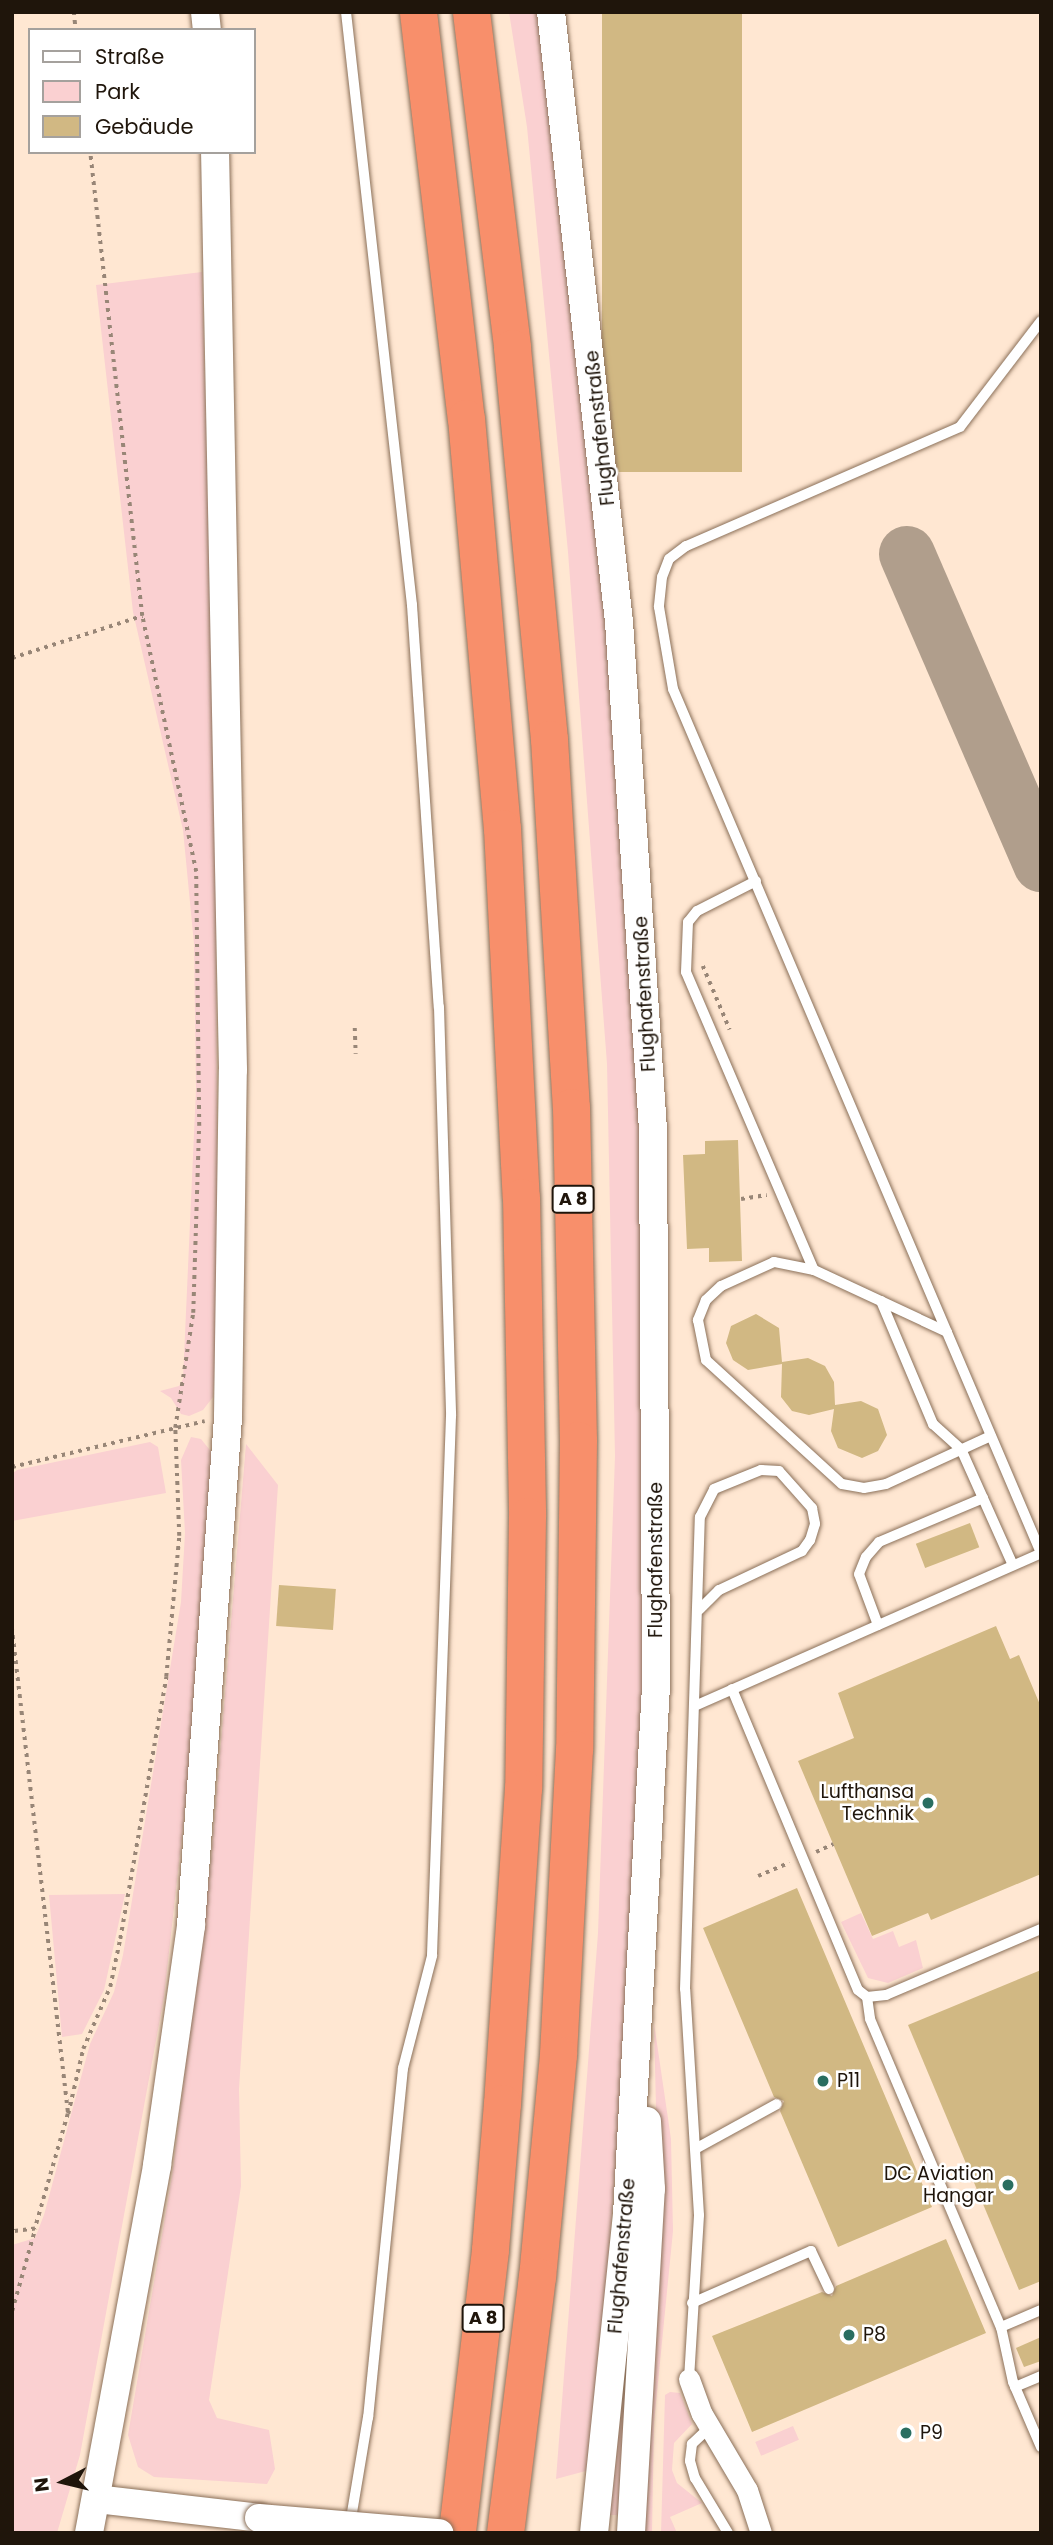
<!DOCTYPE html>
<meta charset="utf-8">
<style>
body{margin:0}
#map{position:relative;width:1053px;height:2545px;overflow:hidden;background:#ffe7d2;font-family:Poppins,sans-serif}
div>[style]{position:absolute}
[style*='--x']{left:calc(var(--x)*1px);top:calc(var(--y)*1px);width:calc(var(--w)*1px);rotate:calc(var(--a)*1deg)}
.green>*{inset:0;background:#fad0d1;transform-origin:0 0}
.taxiway>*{height:56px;margin:-28px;padding:0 28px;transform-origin:28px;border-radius:28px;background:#b09e8c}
.building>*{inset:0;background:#d1b883;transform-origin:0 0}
.path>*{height:3.5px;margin-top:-1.75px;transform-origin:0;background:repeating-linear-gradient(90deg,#988677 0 3.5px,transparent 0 8.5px)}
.roads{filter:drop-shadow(0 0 2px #8b7059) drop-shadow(0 0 2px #8b7059)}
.lane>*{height:10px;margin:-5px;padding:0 5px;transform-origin:5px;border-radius:5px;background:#fff}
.street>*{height:21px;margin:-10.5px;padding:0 10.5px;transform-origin:10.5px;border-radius:10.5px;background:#fff}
.secondary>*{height:28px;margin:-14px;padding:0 14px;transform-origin:14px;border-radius:14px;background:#fff}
.highway>*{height:37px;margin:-18.5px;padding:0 18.5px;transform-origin:18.5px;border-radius:18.5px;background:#f88f6b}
.bridges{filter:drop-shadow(0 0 2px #8b7059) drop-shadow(0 0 2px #8b7059)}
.secondary-bridge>*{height:28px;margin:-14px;padding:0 14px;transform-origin:14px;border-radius:14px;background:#fff}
.dots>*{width:19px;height:19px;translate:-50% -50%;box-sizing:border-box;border:4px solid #fff;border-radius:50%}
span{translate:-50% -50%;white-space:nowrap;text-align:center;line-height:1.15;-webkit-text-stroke:5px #fff;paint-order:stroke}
.shield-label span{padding:2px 5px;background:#fff;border:2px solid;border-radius:5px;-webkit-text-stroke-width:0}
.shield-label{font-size:18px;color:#1f150b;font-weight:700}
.street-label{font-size:19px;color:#1f150b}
.poi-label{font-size:19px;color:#1f150b}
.right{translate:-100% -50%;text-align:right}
.left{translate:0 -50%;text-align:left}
.frame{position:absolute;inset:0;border:14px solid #1f150b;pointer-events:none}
.legend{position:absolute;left:28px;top:28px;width:228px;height:126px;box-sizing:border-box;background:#fff;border:2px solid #a5a19d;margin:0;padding:9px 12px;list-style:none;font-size:21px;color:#1f150b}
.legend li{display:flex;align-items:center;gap:14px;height:35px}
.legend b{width:35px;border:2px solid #a5a19d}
.north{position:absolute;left:28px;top:2447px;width:70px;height:70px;-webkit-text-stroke:5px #fff;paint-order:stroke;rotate:263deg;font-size:19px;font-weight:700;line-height:28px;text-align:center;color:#1f150b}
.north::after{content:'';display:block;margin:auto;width:24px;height:32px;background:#1f150b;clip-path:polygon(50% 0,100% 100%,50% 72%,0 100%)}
</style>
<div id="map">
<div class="green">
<i style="clip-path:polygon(509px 12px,539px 12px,565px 202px,613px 700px,640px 1093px,649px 1530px,639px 1843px,593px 2469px,556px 2479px,598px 1933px,615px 1456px,607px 1064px,568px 552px,527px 127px)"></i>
<i style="clip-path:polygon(202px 272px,215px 770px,218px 1317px,213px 1397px,203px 1410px,189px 1416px,181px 1414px,171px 1398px,160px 1391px,179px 1386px,183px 1379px,196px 1089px,194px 944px,183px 830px,133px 612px,96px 285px)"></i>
<i style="clip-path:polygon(191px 1437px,201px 1439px,213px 1454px,198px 1692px,164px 1997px,80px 2455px,57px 2533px,12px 2533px,12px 2245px,35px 2238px,44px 2215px,90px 2044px,114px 1992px,123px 1955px,181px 1602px,185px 1533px,181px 1460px)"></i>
<i style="clip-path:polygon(150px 1442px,158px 1447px,166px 1493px,12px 1521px,12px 1474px,17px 1470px)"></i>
<i style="clip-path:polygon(246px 1444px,278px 1485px,239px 2089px,241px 2186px,209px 2400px,217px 2418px,269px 2430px,275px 2469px,267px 2484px,154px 2477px,138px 2467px,128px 2435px,172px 2176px,211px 1861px)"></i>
<i style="clip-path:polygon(125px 1894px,104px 1990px,82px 2034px,62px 2037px,49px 1895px)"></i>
<i style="clip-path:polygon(861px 1913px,873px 1939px,893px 1931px,899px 1947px,916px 1940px,923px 1968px,888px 1983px,868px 1978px,841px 1922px)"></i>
<i style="clip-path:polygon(654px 2023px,671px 2139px,673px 2231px,654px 2423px,652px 2533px,642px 2533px,658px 2193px)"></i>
<i style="clip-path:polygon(630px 2329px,619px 2515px,610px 2515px)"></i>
<i style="clip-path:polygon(670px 2392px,680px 2393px,692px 2424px,674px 2443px,672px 2470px,677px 2483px,702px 2503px,670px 2517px,677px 2533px,661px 2533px,665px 2395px)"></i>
<i style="left:793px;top:2426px;width:15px;height:41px;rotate:67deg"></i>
</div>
<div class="taxiway">
<i style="--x:907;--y:554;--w:338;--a:66.6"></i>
</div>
<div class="building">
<i style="left:602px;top:12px;width:140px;height:460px"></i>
<i style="clip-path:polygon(738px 1140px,742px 1261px,709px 1262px,709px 1248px,687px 1249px,683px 1155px,705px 1154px,705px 1141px)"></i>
<i style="clip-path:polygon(756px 1314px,779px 1328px,782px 1362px,808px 1358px,825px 1366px,834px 1382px,835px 1405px,861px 1401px,878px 1409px,887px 1435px,878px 1451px,862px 1458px,838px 1448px,831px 1431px,834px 1409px,809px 1415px,792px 1411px,781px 1397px,782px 1364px,748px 1370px,733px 1360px,726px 1343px,731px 1326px)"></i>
<i style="left:970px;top:1523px;width:26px;height:58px;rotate:69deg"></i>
<i style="left:279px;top:1585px;width:57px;height:41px;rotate:4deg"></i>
<i style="clip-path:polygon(996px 1626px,1010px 1659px,1019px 1655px,1041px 1707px,1041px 1874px,931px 1920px,928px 1913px,872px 1936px,798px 1761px,854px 1738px,838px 1693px)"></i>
<i style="clip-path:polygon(797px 1888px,932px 2207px,838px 2247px,780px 2111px,784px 2101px,774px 2097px,703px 1928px)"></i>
<i style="clip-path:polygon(1041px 1970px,1041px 2281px,1019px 2290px,908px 2025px)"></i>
<i style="clip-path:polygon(946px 2239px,986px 2333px,752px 2432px,712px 2336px,822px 2292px,832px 2296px,836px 2286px)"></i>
<i style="clip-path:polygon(1041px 2337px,1041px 2361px,1024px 2367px,1016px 2348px)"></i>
</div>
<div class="path">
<i style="--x:74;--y:12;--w:18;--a:84"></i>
<i style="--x:12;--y:658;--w:137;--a:-17.9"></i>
<i style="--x:142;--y:616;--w:467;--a:-96.4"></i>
<i style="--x:703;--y:966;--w:69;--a:67.1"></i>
<i style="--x:355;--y:1028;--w:26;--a:88"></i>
<i style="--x:741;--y:1199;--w:26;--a:-9"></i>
<i style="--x:12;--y:1467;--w:198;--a:-13.4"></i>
<i style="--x:12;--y:1627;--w:490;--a:83.4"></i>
<i style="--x:68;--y:2114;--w:120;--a:106"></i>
<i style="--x:35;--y:2229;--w:23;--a:173"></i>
<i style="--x:816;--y:1852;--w:19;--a:-25"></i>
<i style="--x:758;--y:1876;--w:34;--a:-23"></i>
<i style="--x:68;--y:2114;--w:67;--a:-77"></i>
<i style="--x:83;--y:2049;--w:68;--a:-66.5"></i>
<i style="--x:110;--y:1987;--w:49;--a:-78.2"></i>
<i style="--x:120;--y:1939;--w:266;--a:-80"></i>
<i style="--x:166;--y:1677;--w:142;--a:-84.7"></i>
<i style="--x:179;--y:1536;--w:108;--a:-92.1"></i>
<i style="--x:175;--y:1428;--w:116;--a:-81.1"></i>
<i style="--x:193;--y:1313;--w:187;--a:-88.2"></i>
<i style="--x:199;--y:1126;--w:254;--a:-90.7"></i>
<i style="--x:196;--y:872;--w:262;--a:-101.9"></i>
<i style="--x:12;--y:2311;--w:85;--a:-74.3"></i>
</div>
<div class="roads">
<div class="lane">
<i style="--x:346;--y:12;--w:597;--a:83.65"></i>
<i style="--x:412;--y:605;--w:403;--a:86.2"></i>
<i style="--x:439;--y:1007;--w:409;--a:88.3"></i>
<i style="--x:451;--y:1416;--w:540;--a:92.02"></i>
<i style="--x:432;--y:1956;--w:116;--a:104.5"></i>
<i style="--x:403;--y:2068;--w:351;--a:95.7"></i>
<i style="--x:368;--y:2417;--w:109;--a:99.5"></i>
<i style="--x:1041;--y:321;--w:133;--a:127.4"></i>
<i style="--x:960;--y:427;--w:299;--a:156.5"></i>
<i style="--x:686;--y:546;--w:21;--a:143"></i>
<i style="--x:669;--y:559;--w:19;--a:111"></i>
<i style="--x:662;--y:577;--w:30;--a:96"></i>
<i style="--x:659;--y:607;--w:83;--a:80.3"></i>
<i style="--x:673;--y:689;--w:939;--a:66.93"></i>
<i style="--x:756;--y:881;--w:66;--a:153"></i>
<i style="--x:697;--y:911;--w:14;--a:129"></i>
<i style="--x:688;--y:922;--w:50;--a:92.3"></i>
<i style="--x:686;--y:972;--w:324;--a:66.8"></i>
<i style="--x:881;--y:1301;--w:134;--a:67.1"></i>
<i style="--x:933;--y:1424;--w:38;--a:42"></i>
<i style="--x:961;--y:1449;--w:127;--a:65.9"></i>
<i style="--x:947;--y:1332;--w:147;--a:-155"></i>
<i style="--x:814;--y:1270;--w:41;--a:-168.7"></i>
<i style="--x:774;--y:1262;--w:58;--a:155.6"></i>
<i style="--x:721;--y:1286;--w:21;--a:137"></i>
<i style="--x:706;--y:1300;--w:22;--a:112"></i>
<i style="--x:698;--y:1320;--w:41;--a:78.7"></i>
<i style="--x:706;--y:1360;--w:184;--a:42.4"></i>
<i style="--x:842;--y:1484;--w:22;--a:10"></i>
<i style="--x:864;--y:1488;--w:22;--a:-10"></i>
<i style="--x:886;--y:1484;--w:115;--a:-24.6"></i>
<i style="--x:878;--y:1625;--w:54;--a:-110.4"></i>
<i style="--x:859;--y:1574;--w:18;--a:-68"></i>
<i style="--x:866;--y:1557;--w:20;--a:-49"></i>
<i style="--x:879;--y:1542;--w:113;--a:-22.9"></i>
<i style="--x:732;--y:1689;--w:326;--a:67.3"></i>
<i style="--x:858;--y:1990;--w:11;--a:38"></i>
<i style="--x:867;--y:1997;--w:19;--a:-6"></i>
<i style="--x:886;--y:1995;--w:168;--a:-23.1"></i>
<i style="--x:697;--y:1705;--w:376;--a:-23.8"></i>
<i style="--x:867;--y:1997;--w:22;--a:82"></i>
<i style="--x:870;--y:2019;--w:335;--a:67"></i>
<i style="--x:1001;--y:2327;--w:56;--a:77.7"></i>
<i style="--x:1013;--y:2382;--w:71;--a:66.7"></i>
<i style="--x:697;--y:2148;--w:91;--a:-28.8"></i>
<i style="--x:692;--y:2303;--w:130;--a:-23.6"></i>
<i style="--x:811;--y:2251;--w:42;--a:64.7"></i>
<i style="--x:1001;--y:2327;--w:43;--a:-23"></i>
<i style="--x:689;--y:2379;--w:164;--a:-86.5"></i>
<i style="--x:699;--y:2215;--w:226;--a:-93.5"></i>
<i style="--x:685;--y:1989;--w:472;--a:-88.2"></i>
<i style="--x:700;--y:1517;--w:31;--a:-63"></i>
<i style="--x:714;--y:1489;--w:51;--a:-22"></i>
<i style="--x:761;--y:1470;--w:18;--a:3"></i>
<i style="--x:779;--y:1471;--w:50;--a:48.3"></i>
<i style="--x:812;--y:1508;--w:16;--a:79"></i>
<i style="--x:815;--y:1524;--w:17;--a:107"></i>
<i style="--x:810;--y:1540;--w:14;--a:126"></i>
<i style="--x:802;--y:1551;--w:92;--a:154.8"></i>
<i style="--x:719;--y:1590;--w:28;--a:135"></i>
<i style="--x:1015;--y:2387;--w:28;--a:-23"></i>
<i style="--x:710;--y:2427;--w:25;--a:137"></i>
<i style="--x:692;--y:2444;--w:17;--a:97"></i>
<i style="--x:690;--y:2461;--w:18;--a:74"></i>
<i style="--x:695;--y:2478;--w:64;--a:59"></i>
</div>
<div class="street">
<i style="--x:689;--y:2379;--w:37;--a:70"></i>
<i style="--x:702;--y:2414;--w:88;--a:59.4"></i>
<i style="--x:747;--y:2490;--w:45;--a:72"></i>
</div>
<div class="secondary">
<i style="--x:205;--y:12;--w:18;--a:84"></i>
<i style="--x:551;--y:12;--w:614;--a:83.64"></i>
<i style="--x:619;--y:622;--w:509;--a:86.17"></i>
<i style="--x:653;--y:1130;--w:556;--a:89.69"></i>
<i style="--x:656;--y:1686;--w:529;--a:93.14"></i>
<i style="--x:627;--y:2214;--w:321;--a:95.9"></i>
<i style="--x:96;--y:2499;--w:164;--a:6.6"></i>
<i style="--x:89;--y:2533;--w:374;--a:-79.5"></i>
<i style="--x:157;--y:2165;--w:242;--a:-81.9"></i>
<i style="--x:191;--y:1925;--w:509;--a:-85.83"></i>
<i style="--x:228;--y:1417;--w:347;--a:-89.2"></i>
<i style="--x:233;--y:1070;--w:918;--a:-91.12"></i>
<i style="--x:631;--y:2533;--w:345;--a:-86.7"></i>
<i style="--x:651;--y:2189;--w:68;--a:-93.4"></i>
</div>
<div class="highway">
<i style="--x:418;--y:12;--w:409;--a:83.3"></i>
<i style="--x:466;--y:418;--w:412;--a:85"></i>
<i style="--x:502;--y:828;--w:369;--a:87.1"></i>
<i style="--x:521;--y:1197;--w:319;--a:88.9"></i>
<i style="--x:527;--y:1516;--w:272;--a:90.8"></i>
<i style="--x:523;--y:1788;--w:316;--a:93.8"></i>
<i style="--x:502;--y:2103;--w:147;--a:94.7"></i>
<i style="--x:490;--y:2250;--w:285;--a:96.7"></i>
<i style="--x:471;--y:12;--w:338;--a:83"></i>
<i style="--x:512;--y:348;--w:393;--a:84.6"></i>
<i style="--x:549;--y:739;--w:369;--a:86.6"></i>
<i style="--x:571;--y:1107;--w:333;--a:88.8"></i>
<i style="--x:578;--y:1440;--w:309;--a:90.7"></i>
<i style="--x:574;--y:1749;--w:306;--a:93"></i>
<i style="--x:558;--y:2055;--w:222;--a:95.4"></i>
<i style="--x:537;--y:2276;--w:259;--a:97.1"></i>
</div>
</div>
<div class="bridges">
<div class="secondary-bridge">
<i style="--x:259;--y:2518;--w:181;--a:4.8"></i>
</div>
</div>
<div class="dots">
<i style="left:928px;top:1803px;background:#2a6e60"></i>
<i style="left:823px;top:2081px;background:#2a6e60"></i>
<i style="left:1008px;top:2185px;background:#2a6e60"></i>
<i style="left:849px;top:2335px;background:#2a6e60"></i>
<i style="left:906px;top:2433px;background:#2a6e60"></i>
</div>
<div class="shield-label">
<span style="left:573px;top:1199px">A 8</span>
<span style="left:483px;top:2318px">A 8</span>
</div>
<div class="street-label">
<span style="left:600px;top:428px;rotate:-96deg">Flughafenstraße</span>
<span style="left:645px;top:994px;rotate:-93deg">Flughafenstraße</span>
<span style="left:656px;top:1560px;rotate:-90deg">Flughafenstraße</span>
<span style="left:622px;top:2256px;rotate:-85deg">Flughafenstraße</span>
</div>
<div class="poi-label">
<span class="right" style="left:914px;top:1803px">Lufthansa<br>Technik</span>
<span class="left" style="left:837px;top:2081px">P11</span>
<span class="right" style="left:994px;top:2185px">DC Aviation<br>Hangar</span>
<span class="left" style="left:863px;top:2335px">P8</span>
<span class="left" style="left:920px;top:2433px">P9</span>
</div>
<div class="frame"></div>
<ul class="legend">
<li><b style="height:9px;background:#fff"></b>Straße</li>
<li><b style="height:19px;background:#fad0d1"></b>Park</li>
<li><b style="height:19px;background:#d1b883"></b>Gebäude</li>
</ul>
<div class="north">N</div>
</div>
